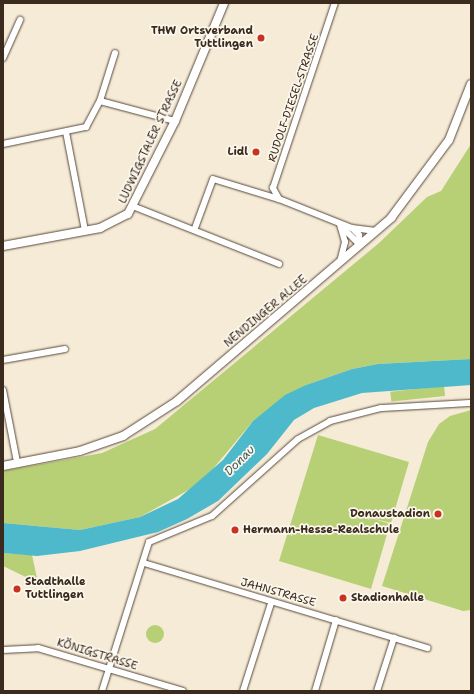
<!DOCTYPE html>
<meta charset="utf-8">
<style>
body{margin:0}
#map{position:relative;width:474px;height:694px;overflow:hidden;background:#f6ebd6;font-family:"Shantell Sans",sans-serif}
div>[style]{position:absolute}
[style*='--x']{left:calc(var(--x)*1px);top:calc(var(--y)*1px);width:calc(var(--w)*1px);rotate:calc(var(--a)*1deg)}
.green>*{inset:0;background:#b7d076;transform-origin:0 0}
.round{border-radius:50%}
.water>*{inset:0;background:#4fb9cc}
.roads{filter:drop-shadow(0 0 1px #57473a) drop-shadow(0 0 1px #57473a)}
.street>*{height:6px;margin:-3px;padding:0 3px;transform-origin:3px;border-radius:3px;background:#fff}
.secondary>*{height:8px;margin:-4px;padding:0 4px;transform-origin:4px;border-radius:4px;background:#fff}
.dots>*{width:11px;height:11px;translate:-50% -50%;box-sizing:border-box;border:2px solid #fbf7ec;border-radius:50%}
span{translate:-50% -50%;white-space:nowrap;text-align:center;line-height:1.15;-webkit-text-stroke:3.5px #fbf7ec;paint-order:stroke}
.poi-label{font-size:11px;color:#3b2a1e;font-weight:700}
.right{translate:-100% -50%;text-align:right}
.left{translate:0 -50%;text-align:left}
.street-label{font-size:11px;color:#3b2a1e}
.water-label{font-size:12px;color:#425c5b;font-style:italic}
.frame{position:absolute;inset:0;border:4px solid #3b2a1e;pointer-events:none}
</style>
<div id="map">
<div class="green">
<i style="clip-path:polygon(471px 144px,471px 359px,378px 364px,352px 369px,306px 385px,253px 421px,201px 483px,140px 517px,80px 530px,3px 523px,3px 471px,102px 453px,155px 429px,379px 243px,427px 197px,441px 191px)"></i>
<i style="left:444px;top:386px;width:10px;height:54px;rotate:84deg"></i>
<i style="clip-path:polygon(471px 410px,471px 610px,463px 611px,382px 586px,428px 442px,439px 424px,450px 416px)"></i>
<i style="clip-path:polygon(318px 435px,409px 462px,391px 523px,371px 518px,390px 524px,371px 589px,279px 561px)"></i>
<i style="clip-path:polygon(3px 553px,32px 555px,38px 583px,3px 566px)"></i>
<i class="round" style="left:146px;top:625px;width:18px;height:18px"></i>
</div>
<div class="water">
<i style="clip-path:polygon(471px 359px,471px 385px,362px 393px,314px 408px,294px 420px,267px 454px,218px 501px,187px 519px,158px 532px,80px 551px,37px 556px,3px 553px,3px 523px,80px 530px,140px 517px,178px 499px,223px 460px,253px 421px,285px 395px,306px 385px,352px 369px,378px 364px)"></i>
</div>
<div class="roads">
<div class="street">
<i style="--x:115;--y:53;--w:50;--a:107.4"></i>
<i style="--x:100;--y:101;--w:78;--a:14.9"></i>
<i style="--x:3;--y:58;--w:42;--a:-65.9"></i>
<i style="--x:66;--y:132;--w:101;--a:79.1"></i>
<i style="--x:3;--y:144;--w:85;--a:-11.6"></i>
<i style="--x:86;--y:127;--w:30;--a:-62"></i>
<i style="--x:279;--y:199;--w:13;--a:-119"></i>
<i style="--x:273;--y:188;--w:195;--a:-71.5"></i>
<i style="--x:135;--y:207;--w:155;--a:21.6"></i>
<i style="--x:341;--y:226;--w:27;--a:45"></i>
<i style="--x:195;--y:228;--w:52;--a:-69.8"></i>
<i style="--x:213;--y:179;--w:69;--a:16.9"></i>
<i style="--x:279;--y:199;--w:79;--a:21.7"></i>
<i style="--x:352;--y:228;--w:24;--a:7"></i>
<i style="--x:352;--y:228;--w:10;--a:45"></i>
<i style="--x:359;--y:235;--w:10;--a:84"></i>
<i style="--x:340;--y:262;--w:21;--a:-76"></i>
<i style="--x:345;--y:242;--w:18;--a:-106"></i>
<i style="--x:3;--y:360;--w:63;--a:-10.1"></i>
<i style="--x:3;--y:390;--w:73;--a:79"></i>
<i style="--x:144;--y:563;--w:296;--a:16.7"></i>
<i style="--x:3;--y:650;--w:35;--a:-3"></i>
<i style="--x:38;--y:648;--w:151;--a:16.5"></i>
<i style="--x:102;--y:691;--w:156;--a:-72.5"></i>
<i style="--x:149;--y:542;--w:68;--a:-22.4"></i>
<i style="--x:212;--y:516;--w:115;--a:-41.8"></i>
<i style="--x:298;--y:439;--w:37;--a:-29"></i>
<i style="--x:330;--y:421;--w:53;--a:-14.3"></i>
<i style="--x:381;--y:408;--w:90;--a:-3.2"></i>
<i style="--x:243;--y:691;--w:92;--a:-72.3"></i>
<i style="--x:315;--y:691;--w:74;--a:-73.5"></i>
<i style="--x:377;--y:691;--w:56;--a:-72.2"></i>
</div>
<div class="secondary">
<i style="--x:3;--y:246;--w:99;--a:-10.5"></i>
<i style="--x:100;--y:228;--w:31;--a:-27"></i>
<i style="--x:128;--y:214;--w:104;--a:-63.2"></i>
<i style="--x:175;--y:121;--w:128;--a:-67.4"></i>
<i style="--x:3;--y:466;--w:78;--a:-11"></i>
<i style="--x:80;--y:451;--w:46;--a:-19.2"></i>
<i style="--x:123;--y:436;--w:64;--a:-32.9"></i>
<i style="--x:177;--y:401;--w:282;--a:-40.5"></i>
<i style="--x:391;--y:218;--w:97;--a:-53.4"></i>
<i style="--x:449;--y:140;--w:60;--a:-68.6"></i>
</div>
</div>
<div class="dots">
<i style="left:261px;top:38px;background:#c8321e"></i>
<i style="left:256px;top:152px;background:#c8321e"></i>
<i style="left:438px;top:514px;background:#c8321e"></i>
<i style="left:235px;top:530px;background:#c8321e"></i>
<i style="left:17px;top:589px;background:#c8321e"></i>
<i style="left:343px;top:598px;background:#c8321e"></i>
</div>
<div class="poi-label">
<span class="right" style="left:253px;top:38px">THW Ortsverband<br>Tuttlingen</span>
<span class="right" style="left:248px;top:152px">Lidl</span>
<span class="right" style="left:430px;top:514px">Donaustadion</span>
<span class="left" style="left:243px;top:530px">Hermann-Hesse-Realschule</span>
<span class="left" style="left:25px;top:589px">Stadthalle<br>Tuttlingen</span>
<span class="left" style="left:351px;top:598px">Stadionhalle</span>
</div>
<div class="street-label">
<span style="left:294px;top:98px;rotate:-71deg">RUDOLF-DIESEL-STRASSE</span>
<span style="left:151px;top:142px;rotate:-65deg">LUDWIGSTALER STRASSE</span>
<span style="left:266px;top:312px;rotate:-40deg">NENDINGER ALLEE</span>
<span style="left:278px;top:593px;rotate:16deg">JAHNSTRASSE</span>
<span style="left:97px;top:655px;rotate:17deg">KÖNIGSTRASSE</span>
</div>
<div class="water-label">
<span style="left:240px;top:461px;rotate:-45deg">Donau</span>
</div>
<div class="frame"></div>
</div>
